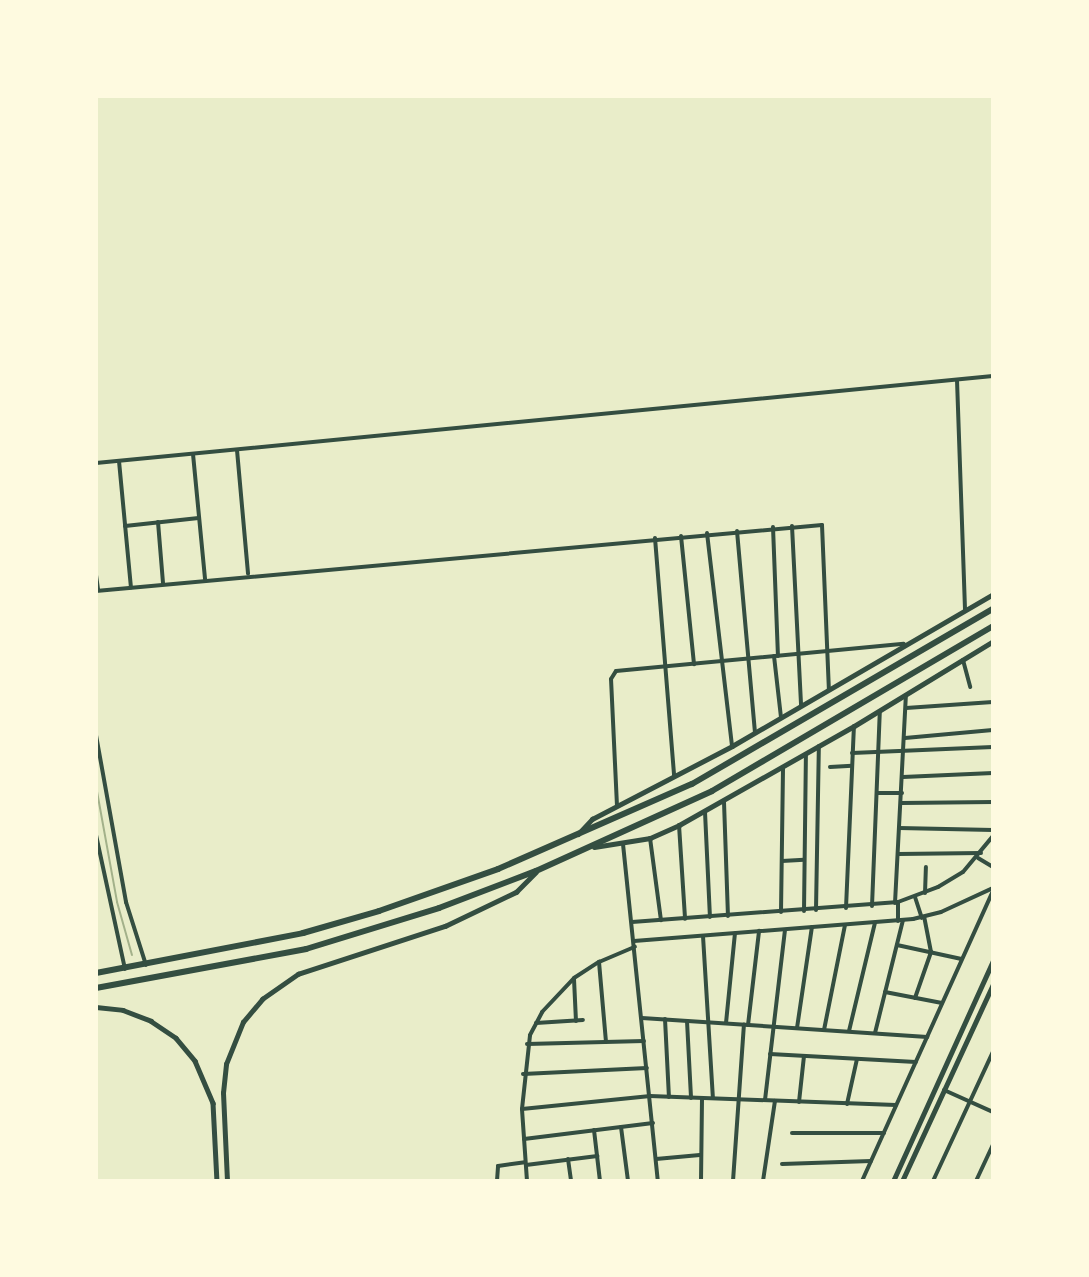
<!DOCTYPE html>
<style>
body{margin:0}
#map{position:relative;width:1089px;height:1277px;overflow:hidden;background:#e9edc9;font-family:Inter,sans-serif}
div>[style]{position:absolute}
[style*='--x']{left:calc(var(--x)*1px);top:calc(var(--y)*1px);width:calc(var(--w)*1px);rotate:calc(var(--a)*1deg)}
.stream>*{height:2px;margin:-1px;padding:0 1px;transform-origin:1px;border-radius:1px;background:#a3b18a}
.minor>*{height:4px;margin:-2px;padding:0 2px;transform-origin:2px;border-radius:2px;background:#344e41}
.tertiary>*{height:4.5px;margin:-2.25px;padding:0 2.25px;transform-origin:2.25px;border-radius:2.25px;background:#344e41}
.secondary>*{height:5px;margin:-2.5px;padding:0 2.5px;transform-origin:2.5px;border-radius:2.5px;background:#344e41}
.trunk>*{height:6px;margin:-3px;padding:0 3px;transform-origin:3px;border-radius:3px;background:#344e41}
span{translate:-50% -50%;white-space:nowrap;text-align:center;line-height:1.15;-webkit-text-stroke:5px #fefae0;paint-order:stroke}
.frame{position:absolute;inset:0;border:98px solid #fefae0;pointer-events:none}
</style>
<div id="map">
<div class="stream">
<i style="--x:96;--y:786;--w:118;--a:79.7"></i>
<i style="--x:117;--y:902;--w:55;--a:74.2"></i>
</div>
<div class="minor">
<i style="--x:957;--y:380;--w:230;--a:88"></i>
<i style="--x:237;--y:450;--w:124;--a:84.9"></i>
<i style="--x:193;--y:454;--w:126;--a:84.5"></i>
<i style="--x:119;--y:461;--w:127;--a:84.6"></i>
<i style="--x:96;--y:463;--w:901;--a:-5.54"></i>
<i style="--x:158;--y:522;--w:61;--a:85.3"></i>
<i style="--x:125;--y:526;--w:74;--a:-6.2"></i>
<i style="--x:792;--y:526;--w:180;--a:87.1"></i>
<i style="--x:773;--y:527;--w:129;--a:87.8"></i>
<i style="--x:737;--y:531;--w:202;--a:84.9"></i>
<i style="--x:707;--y:533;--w:214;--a:83.3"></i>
<i style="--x:681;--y:536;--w:129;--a:84.2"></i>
<i style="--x:655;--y:538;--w:239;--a:85.4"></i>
<i style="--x:96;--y:575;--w:15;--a:82"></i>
<i style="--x:96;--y:591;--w:729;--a:-5.19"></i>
<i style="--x:822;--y:525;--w:165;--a:87.6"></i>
<i style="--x:774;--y:656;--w:61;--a:83.5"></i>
<i style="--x:963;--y:660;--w:28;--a:75"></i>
<i style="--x:906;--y:708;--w:87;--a:-3.9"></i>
<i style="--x:96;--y:735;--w:170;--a:79.8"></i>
<i style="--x:126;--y:902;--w:66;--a:72.4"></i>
<i style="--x:905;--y:738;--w:88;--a:-5.2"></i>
<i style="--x:852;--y:753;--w:141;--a:-2.4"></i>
<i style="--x:830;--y:767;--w:22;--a:-3"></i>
<i style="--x:903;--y:777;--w:90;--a:-2.5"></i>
<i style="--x:877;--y:793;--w:25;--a:0"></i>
<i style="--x:724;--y:802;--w:114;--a:88"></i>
<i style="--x:901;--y:803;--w:92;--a:-0.6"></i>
<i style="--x:617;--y:806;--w:127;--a:-92.7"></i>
<i style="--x:611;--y:679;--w:9;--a:-58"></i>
<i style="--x:616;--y:671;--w:289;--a:-5.4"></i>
<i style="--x:705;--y:812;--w:105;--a:87.3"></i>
<i style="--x:679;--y:825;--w:94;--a:86.3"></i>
<i style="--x:899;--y:828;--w:94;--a:1.2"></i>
<i style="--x:96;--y:835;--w:137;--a:77.8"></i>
<i style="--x:650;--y:838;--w:83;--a:82.4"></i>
<i style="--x:623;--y:844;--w:339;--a:84.1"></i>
<i style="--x:898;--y:854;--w:83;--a:-0.7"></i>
<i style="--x:978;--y:858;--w:17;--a:31"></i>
<i style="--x:782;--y:861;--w:22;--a:-3"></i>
<i style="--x:925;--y:893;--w:26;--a:-88"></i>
<i style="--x:915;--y:897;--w:22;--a:72"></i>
<i style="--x:895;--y:903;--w:208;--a:-87"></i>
<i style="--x:872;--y:906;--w:195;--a:-87.7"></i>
<i style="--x:846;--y:908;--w:182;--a:-87.5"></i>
<i style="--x:816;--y:910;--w:164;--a:-89"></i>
<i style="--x:804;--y:911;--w:157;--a:-89.3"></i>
<i style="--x:781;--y:912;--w:145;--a:-89.2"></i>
<i style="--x:898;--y:921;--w:19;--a:-90"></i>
<i style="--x:632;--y:922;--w:267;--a:-4.3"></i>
<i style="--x:898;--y:902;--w:43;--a:-20.6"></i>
<i style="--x:938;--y:887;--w:29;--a:-31"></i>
<i style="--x:963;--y:872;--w:47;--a:-50.2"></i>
<i style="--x:703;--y:936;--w:162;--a:86.5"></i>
<i style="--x:634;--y:941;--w:280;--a:-4.5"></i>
<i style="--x:913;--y:919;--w:29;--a:-14"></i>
<i style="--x:941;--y:912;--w:57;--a:-24.8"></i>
<i style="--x:897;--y:945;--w:66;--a:12.2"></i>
<i style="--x:599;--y:962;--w:80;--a:85"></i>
<i style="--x:574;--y:979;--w:42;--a:87.3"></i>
<i style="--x:885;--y:992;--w:58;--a:10.9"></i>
<i style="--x:915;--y:998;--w:49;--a:-70.8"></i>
<i style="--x:931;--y:952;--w:36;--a:-101"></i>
<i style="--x:642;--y:1018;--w:286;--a:3.8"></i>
<i style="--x:665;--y:1019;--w:78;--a:87.1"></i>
<i style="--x:687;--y:1021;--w:77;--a:87"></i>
<i style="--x:536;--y:1023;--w:47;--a:-3.7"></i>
<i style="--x:726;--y:1023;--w:90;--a:-84.3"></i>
<i style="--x:748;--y:1025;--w:95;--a:-83.3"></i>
<i style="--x:797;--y:1028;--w:102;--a:-81.6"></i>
<i style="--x:824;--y:1030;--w:107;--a:-78.7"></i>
<i style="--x:849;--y:1031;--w:111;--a:-76.5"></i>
<i style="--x:875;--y:1033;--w:116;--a:-76.1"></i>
<i style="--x:527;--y:1044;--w:117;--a:-1.5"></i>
<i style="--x:770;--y:1054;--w:146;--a:3.1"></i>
<i style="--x:523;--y:1074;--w:124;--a:-2.8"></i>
<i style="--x:944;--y:1090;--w:54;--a:24.2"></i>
<i style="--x:765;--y:1100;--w:171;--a:-83.3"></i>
<i style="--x:799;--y:1102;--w:46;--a:-83.8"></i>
<i style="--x:847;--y:1104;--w:46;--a:-77.5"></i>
<i style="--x:522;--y:1109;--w:129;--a:-5.8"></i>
<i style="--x:650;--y:1096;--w:246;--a:2.1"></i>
<i style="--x:621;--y:1127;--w:54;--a:82.6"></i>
<i style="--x:594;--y:1130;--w:51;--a:83.3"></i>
<i style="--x:792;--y:1133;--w:92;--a:0"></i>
<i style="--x:524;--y:1139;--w:130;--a:-7.1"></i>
<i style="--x:568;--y:1159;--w:22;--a:82"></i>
<i style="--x:656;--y:1159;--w:44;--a:-5.2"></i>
<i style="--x:782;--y:1164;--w:89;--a:-1.9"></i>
<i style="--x:526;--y:1165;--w:72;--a:-7.2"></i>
<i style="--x:497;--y:1181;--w:15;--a:-86"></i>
<i style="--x:498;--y:1166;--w:27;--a:-8"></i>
<i style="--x:527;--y:1181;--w:72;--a:-94"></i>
<i style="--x:522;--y:1109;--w:74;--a:-83.8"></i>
<i style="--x:530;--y:1035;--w:26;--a:-62"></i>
<i style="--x:542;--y:1012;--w:47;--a:-46.7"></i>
<i style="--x:574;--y:978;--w:30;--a:-33"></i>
<i style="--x:599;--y:962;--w:39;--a:-23"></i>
<i style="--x:701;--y:1181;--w:83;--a:-89.3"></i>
<i style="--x:733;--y:1181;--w:157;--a:-86"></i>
<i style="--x:763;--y:1181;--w:81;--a:-81.5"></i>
<i style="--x:862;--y:1181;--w:318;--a:-65.7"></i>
<i style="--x:933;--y:1181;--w:142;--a:-65.1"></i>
<i style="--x:976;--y:1181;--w:40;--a:-65"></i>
</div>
<div class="tertiary">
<i style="--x:96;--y:1007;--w:27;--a:6"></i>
<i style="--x:123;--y:1010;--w:30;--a:21"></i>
<i style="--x:151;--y:1021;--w:30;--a:34"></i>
<i style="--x:176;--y:1038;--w:30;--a:50"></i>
<i style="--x:195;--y:1061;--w:46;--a:66.8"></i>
<i style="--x:213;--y:1103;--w:78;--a:87.1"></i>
<i style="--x:227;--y:1181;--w:88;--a:-92.6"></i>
<i style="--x:223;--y:1093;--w:29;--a:-84"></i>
<i style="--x:226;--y:1064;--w:45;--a:-68"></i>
<i style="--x:243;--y:1022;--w:30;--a:-50"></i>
<i style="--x:262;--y:999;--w:44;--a:-34.8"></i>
<i style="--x:298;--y:974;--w:155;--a:-18.1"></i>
<i style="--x:445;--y:926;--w:79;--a:-25.6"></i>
<i style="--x:516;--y:892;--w:28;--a:-45"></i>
</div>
<div class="secondary">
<i style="--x:578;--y:834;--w:21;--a:-47"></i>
<i style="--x:592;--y:819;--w:158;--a:-27.5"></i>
<i style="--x:732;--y:746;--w:302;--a:-30.2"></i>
<i style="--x:594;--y:847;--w:57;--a:-9.1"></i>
<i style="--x:650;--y:838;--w:32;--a:-24"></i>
<i style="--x:679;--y:825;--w:201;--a:-29.5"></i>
<i style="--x:854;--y:726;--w:163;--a:-31.4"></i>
<i style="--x:893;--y:1181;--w:242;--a:-65.6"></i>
<i style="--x:902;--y:1181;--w:217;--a:-65.2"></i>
</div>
<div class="trunk">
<i style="--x:96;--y:973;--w:211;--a:-10.9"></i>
<i style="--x:303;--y:933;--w:79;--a:-16.1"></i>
<i style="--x:379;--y:911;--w:126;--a:-19.4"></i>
<i style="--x:498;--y:869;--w:212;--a:-23.7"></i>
<i style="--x:692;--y:784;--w:348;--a:-30.2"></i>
<i style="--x:96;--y:988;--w:214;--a:-10.5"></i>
<i style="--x:306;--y:949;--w:139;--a:-17.1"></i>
<i style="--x:439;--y:908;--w:104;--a:-20.9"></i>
<i style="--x:536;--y:871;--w:193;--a:-24.4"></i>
<i style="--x:712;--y:791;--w:326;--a:-30.4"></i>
</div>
<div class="frame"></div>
</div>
